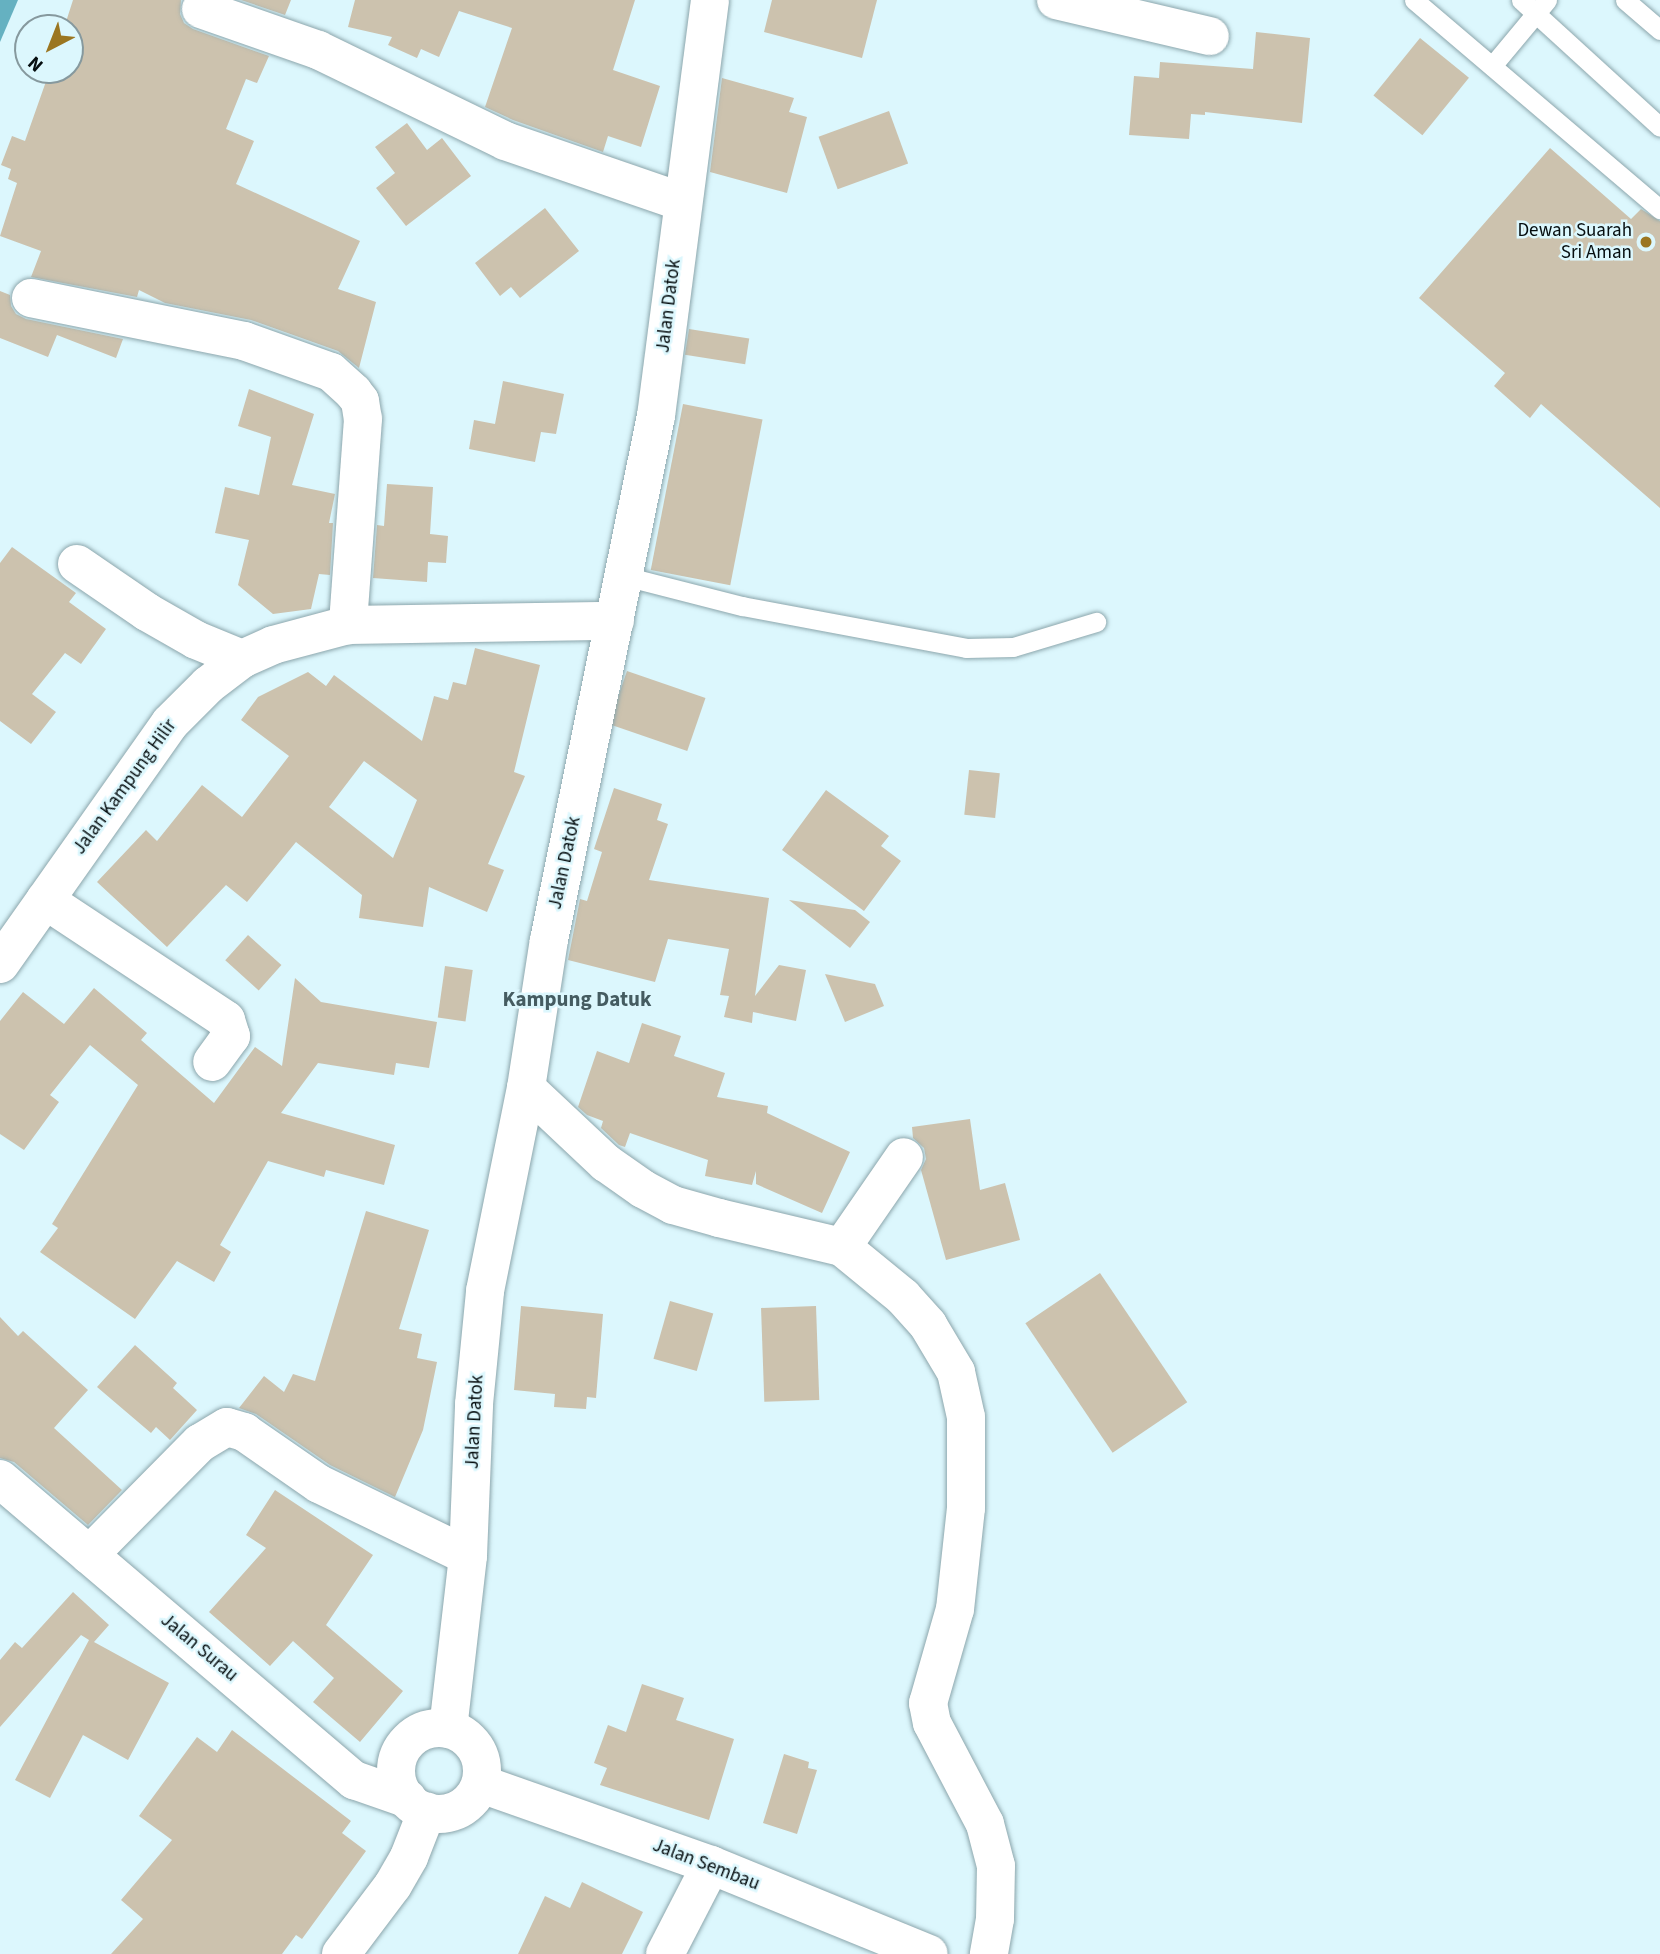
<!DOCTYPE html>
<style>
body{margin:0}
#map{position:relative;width:1660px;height:1954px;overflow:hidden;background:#dcf7fd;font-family:"Source Sans 3",sans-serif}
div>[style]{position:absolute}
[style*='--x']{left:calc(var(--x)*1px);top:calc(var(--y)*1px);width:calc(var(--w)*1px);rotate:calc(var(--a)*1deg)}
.water>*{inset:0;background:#65b1c1}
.building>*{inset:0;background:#ccc2ae;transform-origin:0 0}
.roads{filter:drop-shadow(0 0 2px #8ca6ac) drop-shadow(0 0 2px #8ca6ac)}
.service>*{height:19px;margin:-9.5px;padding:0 9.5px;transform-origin:9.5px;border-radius:9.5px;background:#fff}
.minor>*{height:38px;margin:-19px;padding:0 19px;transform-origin:19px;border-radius:19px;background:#fff}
.secondary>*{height:38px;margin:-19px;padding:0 19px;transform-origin:19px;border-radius:19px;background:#fff}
.secondary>.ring{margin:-19px;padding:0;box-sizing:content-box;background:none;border:38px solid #fff;border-radius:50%}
.dots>*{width:19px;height:19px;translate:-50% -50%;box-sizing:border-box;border:4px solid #dcf7fd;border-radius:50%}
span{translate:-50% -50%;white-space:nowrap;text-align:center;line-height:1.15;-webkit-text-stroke:5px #dcf7fd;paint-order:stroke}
.poi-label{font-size:19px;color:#050d0f}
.right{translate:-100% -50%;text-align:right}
.street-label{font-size:19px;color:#050d0f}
.neighbourhood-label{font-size:21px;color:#455c61;font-weight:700}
.north{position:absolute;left:14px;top:14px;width:70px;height:70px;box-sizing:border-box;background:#dcf7fd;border:2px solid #86999e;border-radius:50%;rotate:222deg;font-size:19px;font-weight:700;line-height:28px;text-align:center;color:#050d0f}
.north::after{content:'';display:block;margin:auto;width:24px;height:32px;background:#9b7621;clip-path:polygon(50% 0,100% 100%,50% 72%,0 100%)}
</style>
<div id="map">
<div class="water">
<i style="clip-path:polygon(0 0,18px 0,0 42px)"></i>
</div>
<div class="building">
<i style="clip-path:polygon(73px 0,181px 0,180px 14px,184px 23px,193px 29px,269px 56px,257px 83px,246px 79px,226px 129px,254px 141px,236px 184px,360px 241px,338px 289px,376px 302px,359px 368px,338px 351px,251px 320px,165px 303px,139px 290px,137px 297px,31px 277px,41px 251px,0 236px,17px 183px,8px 179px,11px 169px,1px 165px,12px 136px,25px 141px,50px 70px,70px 70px,70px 28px,64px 28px)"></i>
<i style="clip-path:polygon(241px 0,291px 0,285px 15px)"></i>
<i style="clip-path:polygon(355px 0,635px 0,613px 70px,660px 86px,641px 147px,608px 136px,603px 152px,513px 120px,485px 107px,512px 28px,459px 11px,439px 57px,421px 49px,417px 58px,388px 45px,392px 37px,348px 27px)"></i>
<i style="clip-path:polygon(772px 0,877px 0,862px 58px,764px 32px)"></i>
<i style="clip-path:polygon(1256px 32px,1310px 38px,1302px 123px,1205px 112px,1205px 115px,1191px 114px,1189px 139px,1129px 135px,1134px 76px,1159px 78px,1160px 62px,1253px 69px)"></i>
<i style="left:1420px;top:38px;width:63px;height:74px;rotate:39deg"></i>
<i style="clip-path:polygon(722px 78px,794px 98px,789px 112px,807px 117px,787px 193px,710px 172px)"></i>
<i style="left:889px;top:111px;width:56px;height:75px;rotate:70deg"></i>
<i style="clip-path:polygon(407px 123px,427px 150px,442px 138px,471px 176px,406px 226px,376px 188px,395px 173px,375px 147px)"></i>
<i style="clip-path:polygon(1550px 148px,1631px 219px,1641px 209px,1660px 221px,1660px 508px,1541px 404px,1530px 418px,1494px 386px,1505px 373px,1419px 298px)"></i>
<i style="clip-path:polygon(545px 208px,579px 251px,520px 298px,511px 287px,500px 296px,475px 263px)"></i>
<i style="clip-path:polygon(0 291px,10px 295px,11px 306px,16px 314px,26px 319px,123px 339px,116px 358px,57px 335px,48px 357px,0 338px)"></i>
<i style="left:689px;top:329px;width:61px;height:26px;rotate:9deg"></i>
<i style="clip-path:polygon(503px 381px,564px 394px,556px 434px,541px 432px,535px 462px,469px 449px,474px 420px,495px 424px)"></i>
<i style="clip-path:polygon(249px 389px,314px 414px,292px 485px,335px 494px,329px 523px,333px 523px,330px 575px,319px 574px,311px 609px,273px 614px,238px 585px,249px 540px,215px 533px,225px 487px,259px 495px,271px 437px,238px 426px)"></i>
<i style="left:683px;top:404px;width:81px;height:169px;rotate:11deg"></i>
<i style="clip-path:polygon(387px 484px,433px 487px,430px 534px,448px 536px,446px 563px,428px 562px,427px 582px,373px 578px,377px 525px,384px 526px)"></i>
<i style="clip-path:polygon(12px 547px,76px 593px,69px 602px,106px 629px,81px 664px,65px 653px,32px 694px,56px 712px,31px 744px,0 721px,0 563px)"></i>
<i style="clip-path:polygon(evenodd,475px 648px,540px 665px,514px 772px,525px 776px,488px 864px,504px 870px,487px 912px,429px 887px,423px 927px,359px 918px,362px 895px,296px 842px,247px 902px,226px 885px,167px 947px,97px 882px,146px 830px,157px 841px,202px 785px,242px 817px,289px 756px,241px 720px,258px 697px,308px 672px,326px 686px,334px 675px,422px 741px,434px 696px,448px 700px,453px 682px,466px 685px,475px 648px,364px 761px,417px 800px,393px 858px,329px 807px,364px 761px)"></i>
<i style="left:627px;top:671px;width:83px;height:56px;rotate:19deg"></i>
<i style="left:969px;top:770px;width:31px;height:45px;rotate:6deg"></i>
<i style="clip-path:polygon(614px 788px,662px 804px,657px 820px,668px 824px,649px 880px,769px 898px,755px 996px,779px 965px,806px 970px,796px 1021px,753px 1012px,752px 1023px,724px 1017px,729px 996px,720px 995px,729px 949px,668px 939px,655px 982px,568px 960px,580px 899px,587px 901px,602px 852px,594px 849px)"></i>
<i style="clip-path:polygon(826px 790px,889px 836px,881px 846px,901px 861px,864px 911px,782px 850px)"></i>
<i style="clip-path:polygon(789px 900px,855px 910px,870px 922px,850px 948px)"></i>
<i style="left:248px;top:935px;width:45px;height:34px;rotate:42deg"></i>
<i style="left:445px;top:966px;width:28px;height:52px;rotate:8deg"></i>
<i style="clip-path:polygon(825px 974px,875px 984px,884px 1006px,845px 1022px)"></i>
<i style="clip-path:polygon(295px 978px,321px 1002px,437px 1022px,429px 1068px,396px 1063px,394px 1075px,318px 1063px,281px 1113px,395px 1145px,384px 1185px,326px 1170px,324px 1177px,268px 1161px,220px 1245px,231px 1252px,214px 1282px,177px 1261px,135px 1319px,40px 1252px,58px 1228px,52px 1224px,138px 1085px,90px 1045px,50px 1095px,59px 1102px,24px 1150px,0 1134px,0 1021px,23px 992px,64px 1024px,94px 988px,147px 1033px,141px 1040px,214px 1103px,255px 1047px,282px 1066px)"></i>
<i style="clip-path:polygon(642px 1023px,681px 1036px,674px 1056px,725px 1073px,717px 1097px,768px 1106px,767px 1113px,850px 1152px,822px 1213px,756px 1184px,756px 1171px,752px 1185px,705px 1176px,708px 1160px,630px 1133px,625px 1147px,619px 1145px,601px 1128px,603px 1121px,587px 1115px,578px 1107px,597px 1051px,629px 1063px)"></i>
<i style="clip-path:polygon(970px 1119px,980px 1190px,1005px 1183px,1020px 1240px,946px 1260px,921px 1170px,926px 1159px,924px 1148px,913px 1138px,912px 1127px)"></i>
<i style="clip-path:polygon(366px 1211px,429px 1230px,399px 1329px,422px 1334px,417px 1358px,437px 1362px,423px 1430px,395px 1497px,330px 1465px,256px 1414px,239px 1408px,264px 1376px,284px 1392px,293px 1374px,315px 1381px)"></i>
<i style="left:1100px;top:1273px;width:156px;height:90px;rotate:56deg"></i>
<i style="left:670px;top:1301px;width:45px;height:60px;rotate:16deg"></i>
<i style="clip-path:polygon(521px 1306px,603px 1314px,596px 1398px,587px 1397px,586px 1409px,554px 1407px,555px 1394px,514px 1390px)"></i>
<i style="left:816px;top:1306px;width:94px;height:55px;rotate:88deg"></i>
<i style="clip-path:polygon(0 1317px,18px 1336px,23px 1331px,88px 1390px,54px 1428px,122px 1490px,88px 1525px,14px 1462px,0 1458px)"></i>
<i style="clip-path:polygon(135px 1345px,177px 1383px,173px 1388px,197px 1410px,170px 1440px,156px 1427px,151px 1433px,97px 1387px)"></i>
<i style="clip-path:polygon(275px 1490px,373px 1555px,326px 1625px,403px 1691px,360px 1742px,313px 1702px,334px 1678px,293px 1641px,270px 1666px,209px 1612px,266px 1548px,246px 1535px)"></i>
<i style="clip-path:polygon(73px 1592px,109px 1625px,94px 1642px,169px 1683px,128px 1760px,83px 1735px,50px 1798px,15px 1780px,89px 1640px,81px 1635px,0 1727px,0 1660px,15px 1642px,22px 1648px)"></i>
<i style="clip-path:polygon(642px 1684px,684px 1698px,676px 1720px,734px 1739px,709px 1820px,600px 1785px,607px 1768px,594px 1763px,608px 1725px,626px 1732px)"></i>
<i style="clip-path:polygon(232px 1730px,351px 1821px,342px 1833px,366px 1851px,302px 1939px,296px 1935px,282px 1954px,111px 1954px,143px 1919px,121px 1900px,172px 1840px,139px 1816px,197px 1737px,217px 1752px)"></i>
<i style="clip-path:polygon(784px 1754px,809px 1762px,808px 1768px,817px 1770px,797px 1834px,763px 1823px)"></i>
<i style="clip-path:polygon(582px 1882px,643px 1912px,622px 1954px,518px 1954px,545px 1896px,570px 1908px)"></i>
</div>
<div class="roads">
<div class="service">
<i style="--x:1414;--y:0;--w:323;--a:40.4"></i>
<i style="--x:1521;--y:0;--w:188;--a:42.4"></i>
<i style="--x:1625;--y:0;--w:46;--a:40.6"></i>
<i style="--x:1492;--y:66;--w:86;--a:-50.2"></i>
<i style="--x:624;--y:576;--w:122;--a:14.3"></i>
<i style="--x:742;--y:606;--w:228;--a:10.6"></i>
<i style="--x:966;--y:648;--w:47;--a:-1.2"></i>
<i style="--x:1013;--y:647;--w:87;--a:-16.8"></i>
</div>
<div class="minor">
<i style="--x:1056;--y:0;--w:158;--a:13.2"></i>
<i style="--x:201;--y:9;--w:124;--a:19.3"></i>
<i style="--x:318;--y:50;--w:208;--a:25.9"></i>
<i style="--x:505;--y:141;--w:187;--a:19"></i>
<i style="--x:31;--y:298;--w:217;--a:11.4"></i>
<i style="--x:244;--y:341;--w:92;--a:19.6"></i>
<i style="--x:331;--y:372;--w:30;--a:42"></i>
<i style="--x:353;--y:392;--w:11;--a:52"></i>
<i style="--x:360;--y:401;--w:18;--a:81"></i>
<i style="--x:363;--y:419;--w:207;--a:94.2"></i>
<i style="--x:77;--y:564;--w:85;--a:34.4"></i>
<i style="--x:147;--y:612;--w:56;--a:29.7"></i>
<i style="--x:196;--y:640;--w:50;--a:22.4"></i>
<i style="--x:45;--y:900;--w:217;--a:33.5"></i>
<i style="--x:226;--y:1020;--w:17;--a:73"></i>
<i style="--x:231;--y:1036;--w:32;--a:126"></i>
<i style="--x:0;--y:964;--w:295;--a:-54.8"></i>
<i style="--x:170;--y:723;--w:54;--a:-45"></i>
<i style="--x:208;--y:685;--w:43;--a:-37.4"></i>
<i style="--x:242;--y:659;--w:34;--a:-24"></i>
<i style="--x:273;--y:645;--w:78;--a:-14.9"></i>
<i style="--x:348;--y:625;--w:267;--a:-0.9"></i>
<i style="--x:526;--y:1088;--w:110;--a:43.2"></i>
<i style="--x:606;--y:1163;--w:45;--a:35.1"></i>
<i style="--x:643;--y:1189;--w:34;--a:28"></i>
<i style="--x:673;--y:1205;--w:48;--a:15.8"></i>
<i style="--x:719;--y:1218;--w:126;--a:13.3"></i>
<i style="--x:842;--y:1247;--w:109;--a:-55.4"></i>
<i style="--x:842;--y:1247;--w:79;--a:39.3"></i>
<i style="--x:903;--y:1297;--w:38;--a:48"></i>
<i style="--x:928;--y:1325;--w:55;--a:59.2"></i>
<i style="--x:956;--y:1372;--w:46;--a:77.5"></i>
<i style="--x:966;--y:1417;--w:91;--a:90"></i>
<i style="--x:966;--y:1508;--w:102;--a:96.2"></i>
<i style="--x:955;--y:1609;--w:98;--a:106"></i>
<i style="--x:928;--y:1703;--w:20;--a:79"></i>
<i style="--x:932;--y:1723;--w:114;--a:62.3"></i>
<i style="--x:985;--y:1824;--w:43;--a:75.3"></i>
<i style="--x:996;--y:1866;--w:53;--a:91.1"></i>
<i style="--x:995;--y:1919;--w:36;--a:100"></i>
<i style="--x:0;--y:1479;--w:465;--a:40.4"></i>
<i style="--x:354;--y:1780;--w:57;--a:19.4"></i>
<i style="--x:89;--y:1555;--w:158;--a:-45.3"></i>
<i style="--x:200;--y:1443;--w:31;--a:-31"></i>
<i style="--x:227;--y:1427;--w:18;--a:16"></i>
<i style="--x:244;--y:1432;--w:91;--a:34.7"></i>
<i style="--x:319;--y:1484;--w:165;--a:25.8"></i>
<i style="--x:341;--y:1954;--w:86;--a:-53"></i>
<i style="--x:393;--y:1885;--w:32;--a:-60"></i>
<i style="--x:409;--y:1857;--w:49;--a:-68.6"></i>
<i style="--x:665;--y:1954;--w:100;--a:-62.7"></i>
</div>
<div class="secondary">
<i class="ring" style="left:396px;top:1728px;width:48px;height:48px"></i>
<i style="--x:448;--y:1729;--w:174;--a:-83.4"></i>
<i style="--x:468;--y:1556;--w:152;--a:-87.7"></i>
<i style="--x:474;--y:1404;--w:114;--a:-84.4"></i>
<i style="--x:485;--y:1291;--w:207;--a:-78.6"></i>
<i style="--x:526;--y:1088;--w:150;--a:-81.2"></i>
<i style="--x:549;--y:940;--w:535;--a:-78.46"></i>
<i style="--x:656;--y:416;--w:419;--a:-82.6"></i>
<i style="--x:481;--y:1784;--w:244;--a:19.4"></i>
<i style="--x:711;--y:1865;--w:235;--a:22.2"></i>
</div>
</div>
<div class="dots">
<i style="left:1646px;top:242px;background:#9b7621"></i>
</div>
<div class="poi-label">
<span class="right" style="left:1632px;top:242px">Dewan Suarah<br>Sri Aman</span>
</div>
<div class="street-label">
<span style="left:669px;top:306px;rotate:-83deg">Jalan Datok</span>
<span style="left:125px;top:787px;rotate:-54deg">Jalan Kampung Hilir</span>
<span style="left:565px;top:863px;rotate:-78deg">Jalan Datok</span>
<span style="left:475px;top:1422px;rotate:-87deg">Jalan Datok</span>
<span style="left:199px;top:1648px;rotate:40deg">Jalan Surau</span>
<span style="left:706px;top:1865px;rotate:21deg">Jalan Sembau</span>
</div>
<div class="neighbourhood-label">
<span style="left:577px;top:999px">Kampung Datuk</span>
</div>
<div class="north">N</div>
</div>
